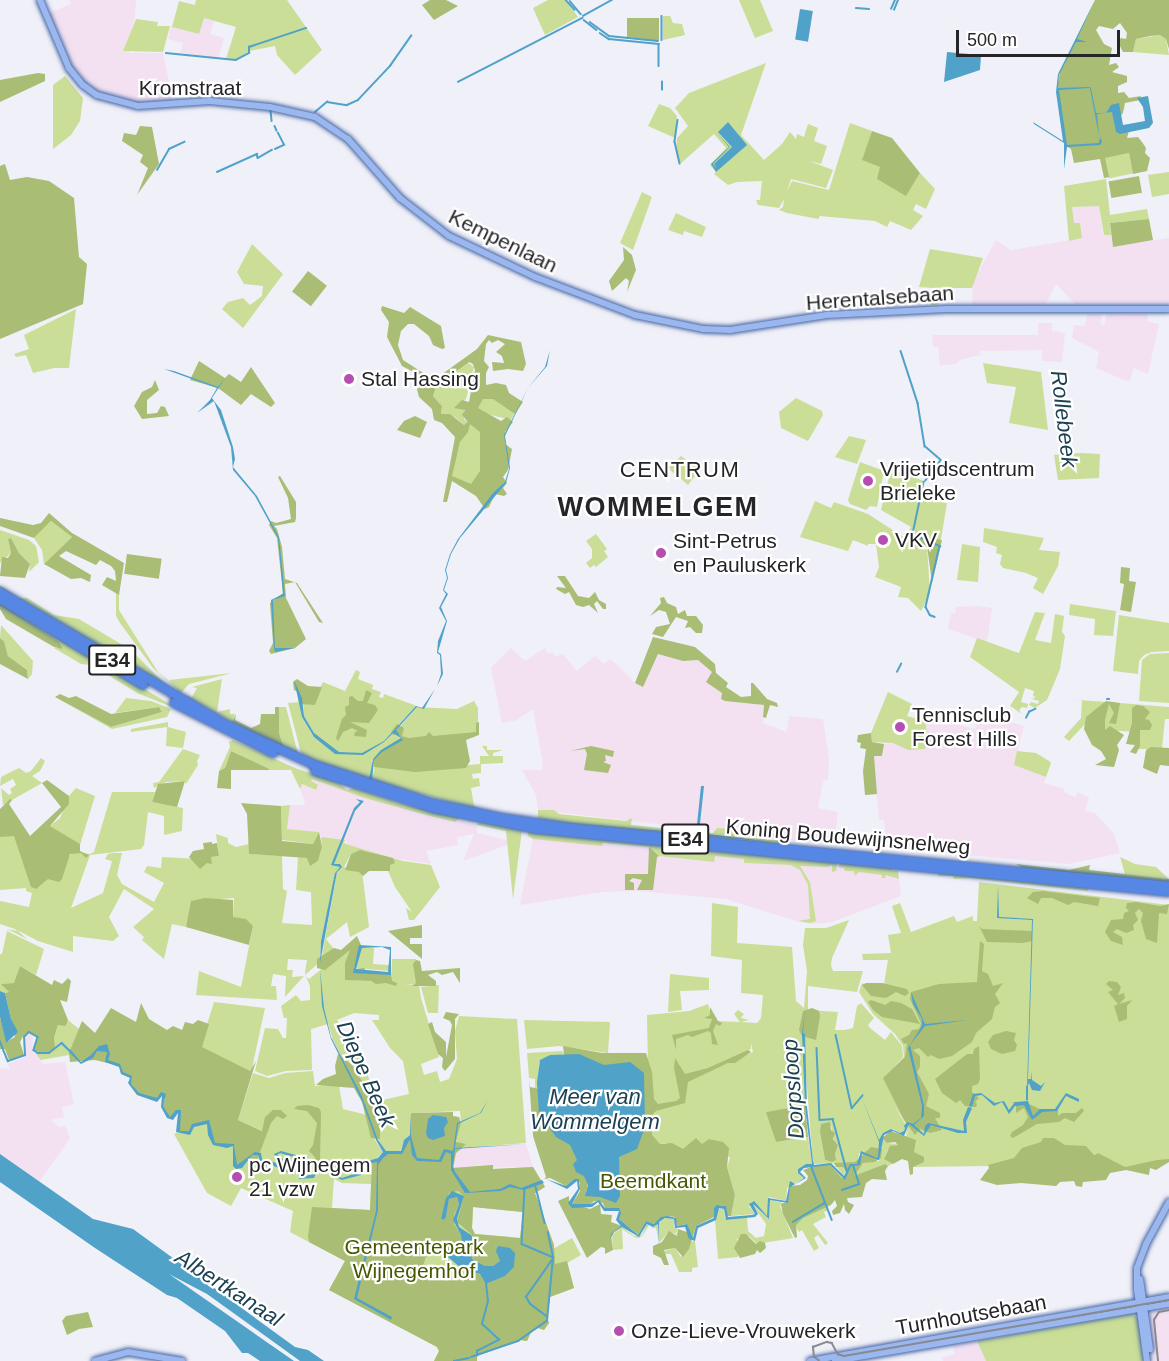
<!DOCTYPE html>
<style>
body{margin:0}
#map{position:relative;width:1169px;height:1361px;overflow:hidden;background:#f0f0f8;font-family:Helvetica,sans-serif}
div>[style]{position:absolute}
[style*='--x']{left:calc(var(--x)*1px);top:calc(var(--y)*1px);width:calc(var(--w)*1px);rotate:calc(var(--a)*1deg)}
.industrial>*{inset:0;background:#f3e1f1}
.green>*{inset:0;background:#cade97;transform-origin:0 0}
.forest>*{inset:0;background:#a9bd75;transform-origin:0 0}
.water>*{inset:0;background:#50a2c9;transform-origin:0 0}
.stream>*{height:1.5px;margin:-0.75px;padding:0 0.75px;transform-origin:0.75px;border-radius:0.75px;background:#50a2c9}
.roads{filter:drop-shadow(0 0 2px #4565a3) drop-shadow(0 0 2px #4565a3)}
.major>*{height:6px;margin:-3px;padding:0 3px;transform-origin:3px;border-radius:3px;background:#9ab7ef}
.highway>*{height:8px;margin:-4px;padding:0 4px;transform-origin:4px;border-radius:4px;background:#5687e5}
.tram>*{height:1.5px;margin:-0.75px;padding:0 0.75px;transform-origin:0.75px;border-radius:0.75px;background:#89898f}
.dots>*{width:16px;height:16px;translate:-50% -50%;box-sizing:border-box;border:3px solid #fff;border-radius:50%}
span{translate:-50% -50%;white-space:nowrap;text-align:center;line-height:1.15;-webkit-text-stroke:4.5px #fff;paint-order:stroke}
.shield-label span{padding:2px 4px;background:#fff;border:2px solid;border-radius:4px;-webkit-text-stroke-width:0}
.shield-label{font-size:20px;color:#252528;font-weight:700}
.street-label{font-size:21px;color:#252528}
.poi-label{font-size:21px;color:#252528}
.left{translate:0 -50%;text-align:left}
.park-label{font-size:21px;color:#475701}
.water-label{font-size:22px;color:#1c4152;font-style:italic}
.neighbourhood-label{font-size:22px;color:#252528;letter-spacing:1.5px}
.district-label{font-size:27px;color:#252528;font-weight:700;letter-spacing:1.5px}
.scale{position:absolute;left:956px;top:30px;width:164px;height:27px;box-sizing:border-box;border:3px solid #252528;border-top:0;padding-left:8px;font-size:18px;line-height:21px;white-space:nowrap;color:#252528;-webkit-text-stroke:4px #fff;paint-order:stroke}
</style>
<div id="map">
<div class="industrial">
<i style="clip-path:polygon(70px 0,136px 0,135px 17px,126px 46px,130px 53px,163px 53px,173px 101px,137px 103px,104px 94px,88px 86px,72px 66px,49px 13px,71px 4px)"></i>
<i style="clip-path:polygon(204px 18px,214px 21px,210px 34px,224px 38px,218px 58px,180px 53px,183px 43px,168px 39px,171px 26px,198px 34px)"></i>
<i style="clip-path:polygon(1099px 205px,1103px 235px,1111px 235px,1113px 246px,1169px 238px,1169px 304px,1075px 304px,1056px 284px,1045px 305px,972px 306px,973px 282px,996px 240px,1011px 250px,1082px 238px,1080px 223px,1074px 224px,1072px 207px)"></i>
<i style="clip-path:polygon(1107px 313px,1148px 314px,1147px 321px,1159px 324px,1148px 374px,1134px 368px,1129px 382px,1096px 368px,1099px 352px,1072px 338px,1074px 325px,1085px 326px,1087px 314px,1102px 314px,1100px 323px,1104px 326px)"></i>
<i style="clip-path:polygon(1038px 323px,1052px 323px,1052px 331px,1065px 333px,1062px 362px,1042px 361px,1042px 350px,980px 351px,980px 355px,960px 360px,956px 364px,940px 365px,938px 347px,933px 347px,932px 335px,1038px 335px)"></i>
<i style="clip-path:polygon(977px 606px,992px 608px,987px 642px,948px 629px,951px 613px,955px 613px,956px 607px)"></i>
<i style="clip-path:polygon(511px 648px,525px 661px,545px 648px,548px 654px,553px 652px,555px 657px,563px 654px,577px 671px,595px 656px,604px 664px,611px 659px,635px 683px,643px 687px,658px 654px,683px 661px,698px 660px,713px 673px,723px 694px,722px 698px,725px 701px,764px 705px,763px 723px,787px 732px,789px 716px,823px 719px,829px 759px,828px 780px,823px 781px,818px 808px,838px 812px,834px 845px,538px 810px,536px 795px,522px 770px,541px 770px,543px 764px,533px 709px,517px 720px,502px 723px,491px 668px)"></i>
<i style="clip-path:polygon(980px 714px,1024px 726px,1014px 765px,1046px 777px,1044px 783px,1065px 789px,1064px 792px,1075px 797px,1078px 792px,1089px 798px,1085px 811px,1095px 813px,1114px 834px,1120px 853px,1069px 864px,892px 848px,893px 836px,886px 836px,884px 820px,879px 820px,873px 755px,883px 744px,893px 743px,908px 750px,928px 737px,925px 721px,934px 718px,975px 729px)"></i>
<i style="clip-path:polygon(312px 779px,422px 813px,477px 825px,477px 833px,507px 840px,507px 845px,463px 861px,474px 834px,457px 837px,458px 845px,426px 851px,431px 864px,393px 858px,349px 845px,345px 840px,321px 837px,319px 832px,287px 829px,290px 805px,303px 805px,305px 802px,300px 789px,301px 784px,316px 790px,310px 781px)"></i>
<i style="clip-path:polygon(533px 839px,649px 847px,659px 856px,714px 862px,714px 856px,744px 859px,744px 862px,791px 865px,793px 861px,898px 871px,901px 896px,832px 922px,815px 924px,799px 922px,726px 899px,638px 891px,602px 892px,520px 905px)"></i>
<i style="clip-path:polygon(29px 1033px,33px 1035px,32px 1051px,40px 1056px,42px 1064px,65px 1062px,74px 1104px,62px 1107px,64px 1117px,51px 1120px,59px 1127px,65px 1126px,70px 1138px,39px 1182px,0 1154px,0 1068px,10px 1069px,8px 1064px,26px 1057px,23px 1043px)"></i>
<i style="clip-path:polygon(526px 1144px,533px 1167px,453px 1168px,455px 1149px)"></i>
<i style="clip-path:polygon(1169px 1307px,1169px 1361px,1154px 1361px,1149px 1317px,1155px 1310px)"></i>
<i style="clip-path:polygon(977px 1341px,986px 1361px,943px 1361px,942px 1357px,955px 1354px,953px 1344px)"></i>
</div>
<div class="green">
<i style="clip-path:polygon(196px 0,287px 0,322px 50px,295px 75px,277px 55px,275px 46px,249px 51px,236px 60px,226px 59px,236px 27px,204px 18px,199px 34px,172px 27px,179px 1px,195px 5px)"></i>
<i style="clip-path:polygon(548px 0,566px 0,578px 17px,545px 35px,533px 8px)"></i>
<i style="clip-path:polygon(739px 0,760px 0,773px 31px,755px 38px)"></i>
<i style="clip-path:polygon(663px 16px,670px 16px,673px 23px,682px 24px,685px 35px,663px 40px)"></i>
<i style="clip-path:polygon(136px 19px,158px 22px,157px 26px,170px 26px,163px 52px,123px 51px)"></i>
<i style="clip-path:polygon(1160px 35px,1166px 39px,1169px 55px,1133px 52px,1136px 39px)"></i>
<i style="clip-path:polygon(766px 63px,741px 135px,764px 160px,782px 144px,790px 132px,796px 139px,797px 134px,804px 137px,808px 124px,818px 128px,814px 141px,827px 146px,821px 164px,809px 161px,833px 170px,826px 188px,791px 179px,787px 191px,792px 181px,829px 190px,850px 123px,872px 131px,863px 160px,881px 167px,906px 195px,920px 173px,935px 189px,926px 209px,916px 204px,913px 210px,923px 216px,911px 230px,890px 221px,887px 227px,875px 221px,820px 216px,818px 219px,787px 213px,779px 210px,783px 207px,784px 199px,779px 208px,758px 205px,756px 200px,760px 200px,762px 181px,737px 182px,728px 185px,714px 174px,716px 172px,710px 165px,726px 148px,714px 134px,680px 164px,676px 150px,677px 138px,688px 126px,675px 108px,689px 93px)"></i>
<i style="clip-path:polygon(65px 76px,83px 98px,80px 121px,71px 135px,53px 149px,53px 85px)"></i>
<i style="clip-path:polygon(659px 104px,670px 108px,677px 116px,675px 138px,648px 126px)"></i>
<i style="left:1129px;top:153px;width:21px;height:25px;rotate:79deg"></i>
<i style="clip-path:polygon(1169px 172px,1169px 194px,1152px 197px,1148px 175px)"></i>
<i style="clip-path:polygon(1106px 179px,1110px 215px,1147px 209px,1149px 219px,1110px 223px,1111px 235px,1104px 235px,1099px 206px,1072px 207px,1074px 223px,1080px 223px,1082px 238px,1069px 241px,1064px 186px)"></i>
<i style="clip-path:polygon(642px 192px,652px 197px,633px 250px,620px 243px)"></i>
<i style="clip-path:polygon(676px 213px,706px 227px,702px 237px,684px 231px,683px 235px,668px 230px)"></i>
<i style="clip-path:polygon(252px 244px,283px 274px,243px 328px,222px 309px,228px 302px,243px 298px,250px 305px,262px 296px,263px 286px,244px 284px,237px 272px)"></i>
<i style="clip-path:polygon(930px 249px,983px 258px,972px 288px,949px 288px,947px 294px,941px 292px,937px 305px,930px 305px,934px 288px,919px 287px)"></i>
<i style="clip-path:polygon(76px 309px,69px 368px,54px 368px,33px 373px,26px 355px,16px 357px,14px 354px,29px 349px,24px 335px)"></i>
<i style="clip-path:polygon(467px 362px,474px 367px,466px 399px,454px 408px,464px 408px,464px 419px,482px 432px,481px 471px,473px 486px,450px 478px,461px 439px,468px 423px,464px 425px,455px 417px,441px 414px,442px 406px,433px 396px,437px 385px)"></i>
<i style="clip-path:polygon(983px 363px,1041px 372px,1048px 430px,1009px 423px,1016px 387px,987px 383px)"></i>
<i style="clip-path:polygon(491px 398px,502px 402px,515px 413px,511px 420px,479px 412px,477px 407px,483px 399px)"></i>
<i style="clip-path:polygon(796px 398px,822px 411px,823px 415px,808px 441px,781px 428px,779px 412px)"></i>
<i style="clip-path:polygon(849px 436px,866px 440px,857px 464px,835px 457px)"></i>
<i style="clip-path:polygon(1081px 453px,1100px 454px,1099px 478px,1058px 480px,1054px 455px)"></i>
<i style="clip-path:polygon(681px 456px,700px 469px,688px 485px,664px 465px,668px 460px,677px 460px)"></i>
<i style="clip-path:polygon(860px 462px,884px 471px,877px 507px,870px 506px,866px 510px,850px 504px,848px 500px)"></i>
<i style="clip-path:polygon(891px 469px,924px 481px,920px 499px,947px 503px,941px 539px,938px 541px,915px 535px,913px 540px,927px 546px,930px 593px,921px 611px,908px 598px,898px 597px,901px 587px,875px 577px,879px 567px,876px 544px,868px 544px,868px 546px,853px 540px,848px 551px,800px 537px,815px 501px,831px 508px,834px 502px,868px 514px,905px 538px,911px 527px,881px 510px)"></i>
<i style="clip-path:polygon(51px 521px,72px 537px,44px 564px,42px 550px,34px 538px)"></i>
<i style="clip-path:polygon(984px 528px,1044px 538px,1039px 550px,1060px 552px,1058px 566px,1043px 594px,1033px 588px,1038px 578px,1026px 573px,1003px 568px,1000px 564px,1002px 555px,996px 553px,997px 547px,983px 542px)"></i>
<i style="clip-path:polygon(0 530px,29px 540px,36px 546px,39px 562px,29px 572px,30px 564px,19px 553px,11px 538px,8px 539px,11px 553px,0 563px)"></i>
<i style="clip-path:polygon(596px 534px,607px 549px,604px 551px,608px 557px,596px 567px,594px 565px,590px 568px,586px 563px,592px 558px,592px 549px,586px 541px)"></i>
<i style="clip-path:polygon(962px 544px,980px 547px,978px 582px,957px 580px)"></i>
<i style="clip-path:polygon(0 585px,18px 598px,27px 598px,54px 615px,79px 619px,131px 650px,167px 686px,0 589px)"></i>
<i style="clip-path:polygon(116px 593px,119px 595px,119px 610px,158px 672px,175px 686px,169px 680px,232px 673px,189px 684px,181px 693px,153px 668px,120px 623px,116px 616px)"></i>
<i style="clip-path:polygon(1070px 604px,1116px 611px,1113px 636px,1094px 635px,1095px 619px,1069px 615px)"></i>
<i style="clip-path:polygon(9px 608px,173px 706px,172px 707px,137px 693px,92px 665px,81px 664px,54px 648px,60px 648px,59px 642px,14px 614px)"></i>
<i style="clip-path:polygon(1035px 612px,1045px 613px,1035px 640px,1051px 643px,1055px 614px,1064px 616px,1062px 632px,1065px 636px,1060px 669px,1047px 700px,1035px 708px,1029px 705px,1031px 702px,1038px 704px,1039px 701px,1032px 699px,1036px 697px,1033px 696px,1034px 691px,1025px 688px,1021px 702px,1028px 704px,1027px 708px,1022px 707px,1019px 710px,1022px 714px,1010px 706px,1019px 692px,970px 657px,977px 638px,1019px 653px)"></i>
<i style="clip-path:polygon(1119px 615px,1169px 623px,1169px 651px,1152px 652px,1144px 655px,1139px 661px,1138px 674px,1113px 671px)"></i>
<i style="clip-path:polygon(1px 625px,33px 661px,32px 674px,28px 679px,27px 670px,8px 656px,4px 641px,0 638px)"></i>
<i style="clip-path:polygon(1169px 653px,1169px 703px,1139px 701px,1142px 660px,1150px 654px)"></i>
<i style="clip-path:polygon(356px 670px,360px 672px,358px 679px,373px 685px,372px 689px,381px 692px,379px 697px,383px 698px,384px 694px,417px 706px,398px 725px,395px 733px,402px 739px,381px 751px,372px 760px,372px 780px,375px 765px,410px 770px,480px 764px,480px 756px,489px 756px,482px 746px,487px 746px,487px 750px,503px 750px,493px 753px,493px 756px,503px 756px,503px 763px,481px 764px,481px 773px,472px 774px,473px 779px,479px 778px,480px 786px,471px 788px,474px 806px,481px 810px,360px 778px,311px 759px,301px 753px,288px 703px,301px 702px,302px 717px,312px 734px,333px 752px,314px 733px,304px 716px,303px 701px,311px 705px,323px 682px,345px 691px)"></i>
<i style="clip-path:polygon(222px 679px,217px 712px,230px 709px,230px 714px,235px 714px,232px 722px,184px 695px,192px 697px,197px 688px,192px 687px)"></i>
<i style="clip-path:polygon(888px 692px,912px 704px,907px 716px,925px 721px,928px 737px,925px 749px,908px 750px,893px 743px,872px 742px,871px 733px)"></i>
<i style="clip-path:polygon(55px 697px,111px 727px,162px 712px,159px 707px,115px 713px,126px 698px,151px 701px,171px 709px,167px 717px,112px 729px)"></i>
<i style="clip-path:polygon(1066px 699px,1049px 719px,1066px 699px,1106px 702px,1069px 741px,1064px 737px,1081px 718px,1082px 700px)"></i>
<i style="clip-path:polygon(474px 701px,478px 708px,478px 734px,403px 739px,396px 731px,417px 707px,457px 709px)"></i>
<i style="clip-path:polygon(1108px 702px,1169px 707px,1169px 719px,1165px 719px,1162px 749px,1136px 749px,1137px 732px,1103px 730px)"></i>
<i style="clip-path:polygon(279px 707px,286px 707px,298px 754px,284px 748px,279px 733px)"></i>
<i style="clip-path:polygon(168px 722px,168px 727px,186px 732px,183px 748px,166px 746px,167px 727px,131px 732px,131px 729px)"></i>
<i style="clip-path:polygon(233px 740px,295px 768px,339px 783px,347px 790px,354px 788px,398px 803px,460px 818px,455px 822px,422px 814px,365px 798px,312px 779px,311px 781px,318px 785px,316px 790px,302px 784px,300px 789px,291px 770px,269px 770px,231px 751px,225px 768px,219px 771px,230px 747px,229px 742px)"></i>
<i style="clip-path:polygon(183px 749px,200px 755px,197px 761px,198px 765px,186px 784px,185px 781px,166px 782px,154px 788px,153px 783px,159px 782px)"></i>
<i style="clip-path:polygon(1017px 751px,1036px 753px,1049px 761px,1051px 763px,1046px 777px,1014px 765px)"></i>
<i style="clip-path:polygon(41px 758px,45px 761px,40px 771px,32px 776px,42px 783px,3px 805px,1px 788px,9px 795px,12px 793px,10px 789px,16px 785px,13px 779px,0 786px,1px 777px,19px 768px,26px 773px,31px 771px)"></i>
<i style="clip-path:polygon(76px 788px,95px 796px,80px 845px,50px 826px,60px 818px,69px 796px)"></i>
<i style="clip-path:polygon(evenodd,112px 792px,155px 792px,152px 802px,183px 808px,182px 831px,164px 835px,164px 816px,148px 812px,144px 845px,141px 849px,90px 855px,71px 908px,103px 893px,112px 861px,105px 859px,108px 854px,113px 853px,122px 853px,117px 875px,122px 884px,154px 902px,164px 883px,144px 872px,147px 866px,161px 868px,162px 857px,198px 859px,219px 856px,216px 834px,228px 838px,228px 843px,236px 847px,249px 844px,249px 854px,282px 856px,283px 889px,287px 891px,282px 923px,312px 925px,311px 892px,296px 890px,298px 857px,307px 858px,315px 863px,318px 861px,322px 847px,321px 837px,345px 840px,344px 843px,349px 845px,403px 861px,431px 865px,440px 887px,414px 920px,409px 920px,406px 908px,412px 912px,395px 887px,385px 864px,375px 854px,365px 851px,351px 854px,344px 867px,362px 871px,369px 927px,350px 937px,347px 922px,326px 939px,334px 949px,321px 961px,337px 872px,341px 868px,335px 873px,335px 880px,321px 940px,320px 962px,306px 974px,306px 977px,309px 979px,353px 944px,345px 979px,391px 983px,392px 959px,416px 959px,418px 984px,404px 984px,419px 985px,421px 998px,439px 1057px,421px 1064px,424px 1075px,437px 1071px,440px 1082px,449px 1079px,457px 1059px,455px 1031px,459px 1016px,517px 1019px,526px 1143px,463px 1148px,456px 1153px,453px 1168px,493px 1165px,493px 1169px,533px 1167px,545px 1187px,535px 1193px,554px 1245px,553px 1248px,552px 1255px,553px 1249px,572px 1238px,581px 1255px,567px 1263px,574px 1288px,550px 1297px,547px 1318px,549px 1323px,544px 1330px,538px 1328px,531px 1332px,527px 1341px,520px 1340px,477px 1356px,477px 1361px,434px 1361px,439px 1351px,437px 1347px,329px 1290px,345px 1261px,290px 1232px,293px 1211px,241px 1188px,231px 1206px,207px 1193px,174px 1134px,207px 1121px,265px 1132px,238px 1120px,253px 1073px,269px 1078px,285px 1073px,313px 1071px,315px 1086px,339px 1085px,343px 1109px,367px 1115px,375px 1140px,383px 1152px,375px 1160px,366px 1161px,360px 1172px,351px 1176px,361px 1175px,367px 1163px,400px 1153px,403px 1151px,404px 1140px,400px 1152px,386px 1151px,379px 1142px,367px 1108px,333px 1040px,328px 1024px,311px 1029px,312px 1070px,286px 1071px,267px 1076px,255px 1071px,265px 1028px,278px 1029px,283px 1038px,286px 1038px,287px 1018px,284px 1018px,281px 1006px,296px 995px,301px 1001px,310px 1000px,310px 986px,306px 977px,305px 972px,307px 960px,288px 959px,287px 970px,293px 970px,292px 977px,304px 976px,285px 997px,286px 976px,273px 974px,271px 986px,276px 986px,277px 1000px,196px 995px,199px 971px,241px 987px,253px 926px,233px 917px,234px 898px,192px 901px,186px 927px,172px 924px,164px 959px,142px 940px,144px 937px,133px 927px,154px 909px,124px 889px,109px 917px,119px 936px,113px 941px,73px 936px,73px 952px,38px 941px,17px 930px,27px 939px,7px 929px,17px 931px,15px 929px,0 924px,0 901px,29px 907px,32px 893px,26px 891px,26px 888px,0 890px,0 836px,16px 834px,66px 860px,73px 852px,90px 854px,94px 852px,112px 792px,354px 1013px,379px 1015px,379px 1020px,372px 1020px,390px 1048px,403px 1061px,409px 1094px,378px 1101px,363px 1064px,337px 1020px,354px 1013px,112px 792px,460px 1111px,461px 1123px,456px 1143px,407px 1137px,410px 1135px,411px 1113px,460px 1111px,112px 792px,334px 1179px,342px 1183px,371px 1184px,370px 1210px,332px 1208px,334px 1179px,112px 792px,473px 1207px,523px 1212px,520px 1238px,475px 1234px,472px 1228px,473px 1207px)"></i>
<i style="clip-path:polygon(290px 805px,287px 829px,319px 832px,313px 844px,282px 840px,281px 806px)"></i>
<i style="clip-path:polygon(538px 810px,554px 810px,559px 814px,626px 821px,632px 818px,631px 825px,669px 829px,671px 823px,671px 829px,696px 831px,697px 834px,700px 833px,700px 828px,703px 832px,713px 833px,717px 828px,743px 830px,742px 837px,753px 839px,754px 830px,774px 833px,777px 830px,782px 841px,782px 845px,551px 822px,538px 818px)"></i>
<i style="clip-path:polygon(478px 822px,522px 830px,513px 899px,506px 831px,477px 825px)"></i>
<i style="clip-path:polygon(528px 831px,837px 862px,836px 871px,832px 872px,832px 865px,827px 867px,800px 866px,810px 882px,816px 921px,810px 923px,798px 921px,810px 919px,808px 885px,800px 870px,791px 865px,744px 863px,744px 859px,715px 856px,714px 862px,659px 856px,649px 847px,603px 843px,602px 846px,533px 839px,528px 836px)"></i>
<i style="clip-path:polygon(1120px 857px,1135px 864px,1156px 867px,1169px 879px,1125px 874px)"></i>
<i style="clip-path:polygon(840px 863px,892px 867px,892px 870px,898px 871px,899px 879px,886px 875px,885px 878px,882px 878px,882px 875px,859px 872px,855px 876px,854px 871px,845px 871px,844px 868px,839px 867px)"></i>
<i style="clip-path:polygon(938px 872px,1054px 884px,1088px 888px,1088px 891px,969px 878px,954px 879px,953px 876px,938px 876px)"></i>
<i style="clip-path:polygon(evenodd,979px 882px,1169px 905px,1169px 1162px,1112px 1172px,1104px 1157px,1098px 1153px,1093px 1155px,1086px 1146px,990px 1166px,910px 1167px,906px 1137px,909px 1129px,905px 1137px,908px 1126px,894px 1105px,906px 1125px,904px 1132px,900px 1133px,892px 1129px,883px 1133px,878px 1156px,859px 1153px,858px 1163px,846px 1171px,843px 1176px,837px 1167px,843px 1167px,844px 1163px,813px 1164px,804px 1049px,805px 1105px,767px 1112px,776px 1142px,808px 1137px,812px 1164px,806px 1164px,798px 1169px,804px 1178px,787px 1188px,786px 1201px,769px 1197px,767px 1216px,752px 1201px,749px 1206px,755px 1214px,731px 1216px,735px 1195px,727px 1167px,730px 1158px,711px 1139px,687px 1155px,665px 1143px,660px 1144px,651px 1137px,647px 1110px,684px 1101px,683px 1083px,753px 1052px,751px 1043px,751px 1049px,710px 1068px,678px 1078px,682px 1100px,654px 1106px,648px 1069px,647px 1015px,689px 1011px,708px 1004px,713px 1021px,740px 1022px,734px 1014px,738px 1010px,744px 1014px,741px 1018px,749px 1020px,741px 1022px,757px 1023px,761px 1018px,763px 995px,741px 993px,742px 960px,711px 956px,712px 903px,738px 907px,737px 943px,792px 947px,796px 1001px,804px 1008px,807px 971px,803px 945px,805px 928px,826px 928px,849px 920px,832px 958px,831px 965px,833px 971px,863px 971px,857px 992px,808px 986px,808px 1010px,838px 1012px,835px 1030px,845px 1030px,853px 1028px,857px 1006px,861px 1003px,874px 1018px,868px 1025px,870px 1028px,885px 1040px,891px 1032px,902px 1046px,903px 1057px,893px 1068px,904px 1057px,903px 1046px,895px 1034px,873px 1014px,859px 992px,862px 983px,868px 987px,884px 984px,888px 960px,863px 960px,862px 954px,891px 953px,888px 935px,901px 933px,892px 906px,900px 903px,911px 932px,954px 916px,957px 922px,973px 916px,973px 921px,977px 921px,979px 882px,831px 1125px,834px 1140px,838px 1145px,832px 1162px,825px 1160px,820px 1132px,822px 1128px,831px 1125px)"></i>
<i style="clip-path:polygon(7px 931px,44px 949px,36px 975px,20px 966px,15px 983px,2px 984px,9px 992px,5px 993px,0 991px,0 954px,2px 954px)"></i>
<i style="clip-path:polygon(362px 948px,374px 948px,373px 964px,389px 965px,389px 971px,356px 968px)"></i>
<i style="clip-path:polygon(670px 974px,709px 978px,709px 990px,680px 991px,682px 1010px,668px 1012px)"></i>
<i style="clip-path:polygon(439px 985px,438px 1013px,428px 1013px,421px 987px)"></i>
<i style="clip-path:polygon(214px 1002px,265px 1008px,251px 1073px,200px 1047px)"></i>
<i style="clip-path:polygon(68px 1020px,79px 1029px,69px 1055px,41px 1060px,33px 1050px,38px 1053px,54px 1038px,59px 1023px,66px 1026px)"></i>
<i style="clip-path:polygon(524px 1020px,610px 1022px,608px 1053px,559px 1046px,527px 1049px)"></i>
<i style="clip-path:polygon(562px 1051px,564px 1054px,539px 1063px,538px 1088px,535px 1088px,535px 1079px,529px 1078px,527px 1053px)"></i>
<i style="clip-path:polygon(882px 1138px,887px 1143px,898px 1144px,888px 1150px,885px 1156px,892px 1164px,888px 1166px,885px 1164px,854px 1177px,854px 1173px,863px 1163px,879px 1161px)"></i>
<i style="clip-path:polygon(770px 1200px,783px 1203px,784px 1212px,781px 1204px,780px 1206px,793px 1238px,757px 1244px,749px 1236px,737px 1239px,738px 1257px,718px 1259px,715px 1220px,717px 1208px,724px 1209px,725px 1218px,729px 1220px,747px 1217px,748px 1231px,756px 1238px,764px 1236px,766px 1224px,752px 1204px,769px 1219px)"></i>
<i style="clip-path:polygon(826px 1204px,828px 1210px,824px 1212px,826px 1217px,813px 1224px,828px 1243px,825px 1245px,818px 1235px,814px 1238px,819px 1248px,814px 1251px,802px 1230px,799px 1232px,793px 1223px)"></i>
<i style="clip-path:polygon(666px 1218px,674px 1219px,674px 1227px,678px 1229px,676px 1233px,678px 1236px,674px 1233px,667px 1234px,660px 1242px,659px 1242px,656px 1228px,653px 1228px,649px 1225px,643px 1235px,639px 1238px,634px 1237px,622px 1229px,623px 1249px,613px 1250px,612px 1235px,622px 1227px,634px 1236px,642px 1235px,647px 1224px,653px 1227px,658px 1224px,659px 1241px,659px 1222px)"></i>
<i style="clip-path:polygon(695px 1241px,698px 1267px,692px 1268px,692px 1272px,679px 1272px,671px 1254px,665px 1254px,664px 1251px,675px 1248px,681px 1257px,690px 1242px)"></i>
<i style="clip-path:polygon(1132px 1314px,1139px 1320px,1143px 1361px,986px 1361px,977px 1341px)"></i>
</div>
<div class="forest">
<i style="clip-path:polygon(430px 0,446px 0,458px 6px,434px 20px,422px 5px)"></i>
<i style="clip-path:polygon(1095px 0,1169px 0,1169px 49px,1166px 39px,1160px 35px,1150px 36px,1136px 39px,1133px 52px,1123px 52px,1118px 42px,1121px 38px,1126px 39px,1127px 33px,1120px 23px,1113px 29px,1099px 26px,1096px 30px,1104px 44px,1112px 48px,1109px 65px,1116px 63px,1119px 67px,1112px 72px,1127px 76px,1127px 82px,1118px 86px,1118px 93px,1124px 92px,1129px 98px,1141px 96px,1140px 100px,1125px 103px,1123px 113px,1115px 123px,1129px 131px,1127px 138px,1138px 137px,1142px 142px,1146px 148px,1145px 153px,1150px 158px,1147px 171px,1133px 174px,1129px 153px,1105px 158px,1109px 177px,1104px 178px,1100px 159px,1074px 163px,1071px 149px,1066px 146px,1057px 86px,1060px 72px)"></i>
<i style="clip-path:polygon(627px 18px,659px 18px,659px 41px,627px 37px)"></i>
<i style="clip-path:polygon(38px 73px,45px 74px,45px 81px,0 102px,0 80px)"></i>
<i style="clip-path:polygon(140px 126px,152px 127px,159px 164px,137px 195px,148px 168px,140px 162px,143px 155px,122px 141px,124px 133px,136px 135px)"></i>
<i style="clip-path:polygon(872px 131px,892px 138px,920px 173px,906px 196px,877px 179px,880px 167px,862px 160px)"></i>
<i style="clip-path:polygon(5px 164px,10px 180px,27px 177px,49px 181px,74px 198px,79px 257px,87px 264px,83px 304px,0 339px,0 166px)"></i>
<i style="left:1139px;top:176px;width:17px;height:31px;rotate:80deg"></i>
<i style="clip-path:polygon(1149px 219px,1153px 240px,1113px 247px,1110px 223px)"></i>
<i style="clip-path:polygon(623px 247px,632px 255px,636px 270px,627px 292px,629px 281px,626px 278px,612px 291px,609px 281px,624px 260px)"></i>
<i style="left:308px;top:271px;width:24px;height:26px;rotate:38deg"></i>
<i style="clip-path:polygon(382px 306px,404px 313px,410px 307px,441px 326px,445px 348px,442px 349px,433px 345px,429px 336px,414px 324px,408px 324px,401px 331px,398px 345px,403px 360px,428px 376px,424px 381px,415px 373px,402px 366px,387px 337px,389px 322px,381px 310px)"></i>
<i style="clip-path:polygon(evenodd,488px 335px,521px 342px,526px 364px,523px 371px,508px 369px,493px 371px,492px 362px,504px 363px,502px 356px,496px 352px,505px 344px,498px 340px,492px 343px,489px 340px,486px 344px,484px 361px,489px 367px,486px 373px,486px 385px,496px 383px,506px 385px,509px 393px,523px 402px,515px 414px,493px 399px,483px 399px,478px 408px,501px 421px,507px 417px,513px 422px,505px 432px,505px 444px,512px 449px,508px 470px,503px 477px,507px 483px,503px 488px,507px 494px,504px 496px,495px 494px,489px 507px,485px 509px,476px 496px,452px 481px,447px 502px,443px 502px,455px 437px,442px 423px,434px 420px,432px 409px,419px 397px,416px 385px,427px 385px,477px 349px,488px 335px,469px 362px,473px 364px,475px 370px,469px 402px,462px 400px,454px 408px,465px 410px,462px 415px,468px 422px,464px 425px,450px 414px,441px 414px,442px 406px,433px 396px,437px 385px,469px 362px,488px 335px,470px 424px,480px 432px,480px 471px,471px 484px,452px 476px,460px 442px,468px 432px,470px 424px)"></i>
<i style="clip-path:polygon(199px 361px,225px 378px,229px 374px,241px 382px,251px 367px,275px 403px,271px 407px,251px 394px,241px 405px,218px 388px,190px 380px)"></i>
<i style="clip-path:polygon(155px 380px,159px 390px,147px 400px,147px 414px,157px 413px,161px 406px,165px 407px,169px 416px,142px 419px,134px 406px,142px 392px,152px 387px)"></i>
<i style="clip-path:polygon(415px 416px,427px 422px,420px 438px,397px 430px,404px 421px)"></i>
<i style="clip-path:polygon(280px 476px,296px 502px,296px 518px,295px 522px,274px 526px,277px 529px,282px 547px,285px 579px,297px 583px,323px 623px,319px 622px,295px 582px,285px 584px,286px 598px,306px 639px,295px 648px,271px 654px,269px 651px,273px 643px,270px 603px,283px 593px,277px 538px,269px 525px,271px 521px,276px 523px,291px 519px,288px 498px,278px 477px)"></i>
<i style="clip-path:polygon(49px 513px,72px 533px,124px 563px,119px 595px,102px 585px,107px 577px,116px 581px,115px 571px,111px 566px,100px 560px,96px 565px,66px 551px,59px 556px,91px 575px,90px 582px,81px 578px,71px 579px,44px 564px,72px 537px,51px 521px,34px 538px,0 526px,0 518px,33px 525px,41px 523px)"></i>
<i style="clip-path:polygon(915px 535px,942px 540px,932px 583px,927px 546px,913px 540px)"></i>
<i style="clip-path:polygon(11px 538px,19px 553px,30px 564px,25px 578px,0 576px,2px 557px,8px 558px,11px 553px,8px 539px)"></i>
<i style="left:127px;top:554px;width:35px;height:20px;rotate:8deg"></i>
<i style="clip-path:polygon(1121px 567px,1130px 568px,1129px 581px,1136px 582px,1131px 612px,1120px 610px,1124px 584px,1120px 583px)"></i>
<i style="clip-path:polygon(557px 576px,565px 576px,578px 596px,589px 598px,595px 592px,599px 600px,606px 604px,606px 609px,603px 609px,597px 601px,594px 604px,598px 613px,589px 605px,583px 607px,576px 605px,569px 592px,565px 594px,556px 589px,557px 587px,566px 588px)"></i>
<i style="clip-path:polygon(664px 597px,667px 603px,676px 607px,678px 614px,685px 610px,687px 616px,696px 616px,703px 625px,702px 633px,696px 633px,690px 627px,685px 628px,688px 621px,676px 617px,663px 637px,652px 634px,656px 627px,670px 624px,666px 612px,659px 610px,650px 616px,661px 603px,660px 598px)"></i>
<i style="clip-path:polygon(0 603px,59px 642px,63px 649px,54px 647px,6px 619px,0 609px)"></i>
<i style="clip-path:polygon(653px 637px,695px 647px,715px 664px,716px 673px,728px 683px,726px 687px,741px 697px,751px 696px,751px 683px,753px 683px,767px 699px,777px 703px,778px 707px,770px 705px,766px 718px,763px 717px,764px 705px,725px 701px,721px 699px,722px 693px,706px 682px,712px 672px,698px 660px,683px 661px,658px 654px,643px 687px,635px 683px)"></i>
<i style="clip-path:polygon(0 638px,4px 641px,8px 656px,27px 670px,28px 679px,0 664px)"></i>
<i style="clip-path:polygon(297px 679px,308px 686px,322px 687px,315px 705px,299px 704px,298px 692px,294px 690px,293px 682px)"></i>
<i style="clip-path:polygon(366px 690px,372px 693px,367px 703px,375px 705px,378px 710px,369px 723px,350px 722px,367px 730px,366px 737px,354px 736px,355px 732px,358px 731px,352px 728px,343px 732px,338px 741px,336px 738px,342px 719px,346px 715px,345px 707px,349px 705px,349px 697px,352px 696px,358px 701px,363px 701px)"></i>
<i style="clip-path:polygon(60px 694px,69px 698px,76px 696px,111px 714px,159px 707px,162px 712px,111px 727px,55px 697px)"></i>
<i style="clip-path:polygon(1106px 701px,1120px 703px,1116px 724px,1109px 723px,1114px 713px,1109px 704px,1105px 720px,1105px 730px,1110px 726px,1124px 735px,1117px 745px,1119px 750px,1114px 767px,1095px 765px,1106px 759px,1101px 751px,1092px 745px,1084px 729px,1086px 717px)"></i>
<i style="clip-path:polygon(1136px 705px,1143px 706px,1150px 712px,1145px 719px,1149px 720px,1152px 725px,1150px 730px,1140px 730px,1140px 746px,1136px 754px,1130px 752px,1135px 745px,1126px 744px,1132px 723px,1132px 708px)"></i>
<i style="clip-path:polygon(275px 707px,279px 707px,279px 733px,284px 748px,232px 722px,236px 714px,235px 720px,251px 728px,260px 724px,261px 714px,275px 714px)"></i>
<i style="clip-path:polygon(479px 722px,479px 735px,466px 740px,470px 761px,466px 768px,415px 772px,374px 767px,373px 760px,379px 753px,402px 739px,399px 734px,393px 735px,391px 732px,397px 724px,404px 728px,402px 736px,409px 738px,426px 736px,429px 732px,433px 736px,476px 732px,476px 723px)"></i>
<i style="clip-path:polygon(871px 733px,872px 742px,884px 744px,882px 756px,874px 756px,877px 794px,865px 795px,863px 771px,866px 749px,860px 748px,861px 743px,857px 742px,858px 735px)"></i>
<i style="clip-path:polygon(591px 746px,614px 751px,613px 757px,605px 755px,606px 761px,603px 762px,611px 765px,608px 773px,584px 770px,587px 754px,585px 749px,570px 751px)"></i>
<i style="clip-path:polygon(1151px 747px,1169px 748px,1169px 766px,1160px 765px,1157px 774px,1143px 768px,1146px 750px)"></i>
<i style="clip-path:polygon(231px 751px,269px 769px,269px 770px,231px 770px,231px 789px,217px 788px,219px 771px,225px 768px)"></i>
<i style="clip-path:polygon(47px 780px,69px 796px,69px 804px,50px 826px,80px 844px,80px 851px,89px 855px,86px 858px,81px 853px,70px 854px,62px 879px,59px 882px,48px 879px,36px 889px,31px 887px,14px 836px,0 837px,0 809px,10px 799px,12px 800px,9px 804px,30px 836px,61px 807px,42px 783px)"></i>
<i style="clip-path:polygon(185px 781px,177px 807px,152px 802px,158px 784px)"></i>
<i style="clip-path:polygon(241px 803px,281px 806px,282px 841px,313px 844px,319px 832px,322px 847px,318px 861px,310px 866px,307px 858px,249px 854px,247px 814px)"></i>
<i style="clip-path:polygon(212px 842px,212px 844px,217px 843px,219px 856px,211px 857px,212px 864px,207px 863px,200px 869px,189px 857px,193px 851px,204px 849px,203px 843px)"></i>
<i style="clip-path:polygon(649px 847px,659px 856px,657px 857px,653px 890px,637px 890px,642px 880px,633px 878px,629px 881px,634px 883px,634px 890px,625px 890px,625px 874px,648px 874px)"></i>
<i style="clip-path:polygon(360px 850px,393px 858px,395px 863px,390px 865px,390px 871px,369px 871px,363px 876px,359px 872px,345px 870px,351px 854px)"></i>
<i style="clip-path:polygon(1016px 864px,1069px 870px,1090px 865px,1089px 870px,1169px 879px,1169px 882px,1022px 868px)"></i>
<i style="clip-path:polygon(1043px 891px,1100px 898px,1098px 906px,1074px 902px,1068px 905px,1052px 898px,1041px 898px,1038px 904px,1027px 898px,1033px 892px)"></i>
<i style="clip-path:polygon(205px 898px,233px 900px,233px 917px,246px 919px,253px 926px,249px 945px,186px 927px,191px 901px)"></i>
<i style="clip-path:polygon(1136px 902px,1160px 906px,1169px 904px,1167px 914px,1159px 913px,1157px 943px,1146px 939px,1141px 921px,1143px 913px,1139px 909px,1135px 913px,1138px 920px,1133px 925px,1134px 930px,1126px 933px,1117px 929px,1113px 932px,1122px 937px,1123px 945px,1111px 941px,1105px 932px,1111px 920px,1123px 919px,1124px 913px,1129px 911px,1126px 908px,1127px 903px)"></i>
<i style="clip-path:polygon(422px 925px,422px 938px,410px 938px,410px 944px,422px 944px,422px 959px,388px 931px)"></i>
<i style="clip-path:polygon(979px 926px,982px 929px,1032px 931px,1032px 941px,1023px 943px,987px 942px)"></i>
<i style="clip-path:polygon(357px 936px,361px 945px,354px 969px,364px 968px,367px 972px,391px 973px,392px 981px,397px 983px,396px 986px,386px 983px,376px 984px,371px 981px,345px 980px,345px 963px,350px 950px,325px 970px,317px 968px,317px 959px,334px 948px,341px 950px)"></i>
<i style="clip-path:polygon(980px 941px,984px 944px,982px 971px,988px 974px,993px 986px,1003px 983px,995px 994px,1000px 1003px,995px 1007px,992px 1019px,976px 1033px,972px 1042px,952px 1056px,939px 1059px,931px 1055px,928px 1057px,919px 1048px,913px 1050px,920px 1056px,920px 1067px,917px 1072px,929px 1094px,926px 1106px,940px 1113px,940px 1118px,935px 1118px,942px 1130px,930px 1133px,920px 1129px,915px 1135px,904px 1120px,883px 1078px,905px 1057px,907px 1043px,904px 1044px,901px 1039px,909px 1035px,912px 1030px,919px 1029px,921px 1023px,910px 999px,911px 992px,939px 984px,977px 982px)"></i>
<i style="clip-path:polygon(416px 960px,420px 961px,422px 971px,460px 968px,460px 983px,453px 972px,442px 975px,437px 972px,428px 975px,436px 981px,436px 986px,412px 986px,416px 983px,413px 964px)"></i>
<i style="clip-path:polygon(20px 966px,52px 985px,54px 980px,62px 984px,68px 978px,71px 981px,67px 1002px,60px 1000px,68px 1020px,66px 1026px,58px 1025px,54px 1038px,55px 1048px,49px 1053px,43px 1054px,34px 1050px,38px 1037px,29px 1032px,23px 1036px,20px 1042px,24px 1055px,9px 1060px,5px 1049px,0 1049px,0 1017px,6px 1042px,15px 1037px,5px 993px,9px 992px,1px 984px,14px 983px)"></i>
<i style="clip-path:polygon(1109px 981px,1117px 982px,1121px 987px,1118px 995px,1124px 993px,1125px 998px,1119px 1004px,1132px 1000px,1127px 1006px,1127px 1019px,1119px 1022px,1114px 1006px,1118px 1004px,1108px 992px,1113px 990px,1106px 984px)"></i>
<i style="clip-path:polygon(866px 983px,882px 983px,907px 989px,909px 993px,905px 996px,896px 992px,886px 998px,871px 996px,862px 985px)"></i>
<i style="clip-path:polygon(871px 1000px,885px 1005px,891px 1001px,901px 1003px,912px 1009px,920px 1024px,882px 1017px,873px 1010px,868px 1002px)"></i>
<i style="clip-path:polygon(141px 1003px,149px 1019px,167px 1030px,173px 1026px,182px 1030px,185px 1022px,193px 1024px,198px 1020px,209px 1024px,202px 1047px,250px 1071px,256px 1061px,238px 1120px,262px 1131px,265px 1117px,273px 1110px,281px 1110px,287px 1116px,283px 1119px,277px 1116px,271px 1123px,257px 1160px,247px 1159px,242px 1165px,236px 1166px,235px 1147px,232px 1144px,223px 1147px,213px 1142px,207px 1121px,193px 1126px,190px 1133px,178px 1131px,178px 1112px,169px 1118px,162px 1107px,165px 1099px,162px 1094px,158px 1099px,140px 1095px,130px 1085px,131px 1078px,123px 1073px,120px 1066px,95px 1060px,70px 1062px,69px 1053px,82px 1021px,95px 1033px,111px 1008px,136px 1022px)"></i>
<i style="clip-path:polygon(710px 1007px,718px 1021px,722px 1023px,720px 1026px,716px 1024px,713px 1031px,718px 1045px,712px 1044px,711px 1033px,708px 1031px,692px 1037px,688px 1035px,676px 1039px,676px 1050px,672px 1035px,709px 1028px,712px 1019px,704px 1018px,710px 1015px)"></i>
<i style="clip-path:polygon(812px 1008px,819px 1011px,820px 1016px,816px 1040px,802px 1036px,799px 1030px,803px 1011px)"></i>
<i style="clip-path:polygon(446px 1012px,459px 1014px,455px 1019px,455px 1059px,445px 1071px,442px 1067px,443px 1058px,438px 1054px,428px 1024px,432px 1022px,435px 1032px,446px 1042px,446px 1057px,452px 1025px,450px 1021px,443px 1018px)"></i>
<i style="clip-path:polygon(1006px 1031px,1016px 1033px,1014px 1040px,1017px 1045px,1015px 1051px,1002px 1054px,991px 1049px,988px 1042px,993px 1035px)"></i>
<i style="clip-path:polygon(563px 1046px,602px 1053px,646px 1053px,652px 1072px,654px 1099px,658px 1104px,676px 1101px,680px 1098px,674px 1068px,675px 1058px,685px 1074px,708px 1068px,748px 1050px,751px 1052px,735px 1063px,728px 1063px,688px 1082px,685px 1103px,656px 1111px,651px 1116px,652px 1135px,660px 1144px,672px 1143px,683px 1149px,696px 1138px,702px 1144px,709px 1139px,723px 1142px,729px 1148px,727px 1167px,735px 1195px,731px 1216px,727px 1216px,726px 1206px,719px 1205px,714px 1209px,714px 1217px,696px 1226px,689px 1249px,683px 1257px,675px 1248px,664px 1250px,669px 1265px,664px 1265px,661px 1258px,653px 1254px,653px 1246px,662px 1242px,669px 1231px,677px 1236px,678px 1229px,690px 1233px,686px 1224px,677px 1226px,675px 1217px,668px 1216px,654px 1224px,646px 1221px,638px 1235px,619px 1219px,619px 1208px,605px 1208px,603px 1203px,594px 1201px,591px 1204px,572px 1204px,580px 1191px,580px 1182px,574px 1179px,566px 1186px,550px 1178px,544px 1179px,546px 1177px,533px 1136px,529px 1078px,530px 1087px,540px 1089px,589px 1179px,586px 1193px,607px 1195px,614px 1186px,611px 1190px,601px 1191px,593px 1191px,590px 1188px,612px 1178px,614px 1185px,610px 1067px,564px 1055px)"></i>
<i style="clip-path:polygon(979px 1046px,980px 1079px,978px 1084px,972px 1086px,972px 1092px,979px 1098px,975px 1102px,977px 1104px,976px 1107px,965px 1106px,960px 1100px,956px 1103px,942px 1093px,935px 1079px,967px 1054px,973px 1054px,974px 1049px)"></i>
<i style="clip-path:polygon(338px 1054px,352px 1065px,372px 1097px,373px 1110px,380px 1124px,380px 1139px,371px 1138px,362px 1102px,354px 1088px,316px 1085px,323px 1079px,336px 1074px,335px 1066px)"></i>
<i style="clip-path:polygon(1012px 1102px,1029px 1104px,1044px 1111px,1058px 1110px,1058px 1116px,1062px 1113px,1076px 1113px,1082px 1108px,1084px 1111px,1074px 1122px,1065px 1118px,1059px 1122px,1037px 1124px,1013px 1138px,1010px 1136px,1012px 1132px,1023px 1125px,1028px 1117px,1024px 1108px,1016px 1113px,1016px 1106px)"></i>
<i style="clip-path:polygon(308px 1105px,319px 1108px,321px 1112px,320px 1163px,314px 1164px,315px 1157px,309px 1151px,313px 1145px,317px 1123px,307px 1111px,294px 1109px,297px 1106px)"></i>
<i style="clip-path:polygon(805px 1105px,808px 1137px,776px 1142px,766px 1112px)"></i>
<i style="clip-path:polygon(evenodd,453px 1112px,453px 1116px,459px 1117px,461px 1123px,456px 1142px,466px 1144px,456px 1153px,453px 1168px,493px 1165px,493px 1169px,533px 1167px,545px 1187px,535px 1193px,554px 1245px,555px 1264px,567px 1261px,574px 1288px,550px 1297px,547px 1318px,549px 1323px,544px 1330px,538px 1328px,531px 1332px,527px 1341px,520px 1340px,477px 1356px,477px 1361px,434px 1361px,439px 1351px,437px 1347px,329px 1290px,345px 1261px,309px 1242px,308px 1236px,312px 1207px,370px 1210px,372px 1162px,385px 1154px,403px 1152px,406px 1140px,410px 1137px,411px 1113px,453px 1112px,458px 1191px,464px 1196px,457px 1222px,471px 1234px,476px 1243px,471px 1258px,485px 1266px,493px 1266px,500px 1261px,497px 1253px,514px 1267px,505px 1276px,486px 1284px,484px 1277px,475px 1272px,465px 1270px,464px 1282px,442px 1272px,433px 1275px,430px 1272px,424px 1274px,422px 1272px,425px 1259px,434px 1245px,438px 1245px,438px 1242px,455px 1253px,461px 1251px,461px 1235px,454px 1224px,454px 1215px,459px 1204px,457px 1197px,449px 1199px,446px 1217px,444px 1220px,441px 1219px,449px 1193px,458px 1191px,453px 1112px,473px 1207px,523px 1212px,520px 1238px,475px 1234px,472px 1228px,473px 1207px)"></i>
<i style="clip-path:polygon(830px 1122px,831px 1130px,835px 1133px,833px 1139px,838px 1145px,835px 1154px,836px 1160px,832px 1162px,825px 1160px,820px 1132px,821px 1124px)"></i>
<i style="clip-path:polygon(891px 1131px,916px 1140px,914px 1152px,924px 1157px,924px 1162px,913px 1167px,913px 1174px,910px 1175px,908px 1161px,902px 1159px,893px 1164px,884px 1159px,890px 1146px,898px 1145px,895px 1142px,887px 1143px,882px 1138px)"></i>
<i style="clip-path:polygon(1043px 1138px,1054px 1138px,1065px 1145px,1086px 1146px,1094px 1155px,1098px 1153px,1125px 1167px,1157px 1160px,1169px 1159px,1169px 1162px,1156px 1170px,1150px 1168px,1149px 1175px,1126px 1170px,1110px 1173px,1106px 1180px,1083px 1182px,1082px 1187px,1076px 1186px,1074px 1181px,1060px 1182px,1056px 1186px,1021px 1183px,997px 1185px,980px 1180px,989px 1168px,988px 1165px,1014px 1158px,1022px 1148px,1041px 1142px)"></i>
<i style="clip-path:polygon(871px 1147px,882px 1149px,881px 1158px,875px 1162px,863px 1163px,854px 1176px,885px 1164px,888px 1166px,885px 1171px,887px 1180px,872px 1179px,866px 1183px,862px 1197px,847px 1198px,848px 1202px,854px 1205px,849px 1214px,845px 1210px,844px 1204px,840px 1213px,833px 1215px,832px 1211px,837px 1206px,835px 1200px,831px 1205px,803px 1218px,796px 1225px,797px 1237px,795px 1238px,783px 1214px,781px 1204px,787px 1202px,790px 1186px,800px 1185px,807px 1180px,808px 1176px,803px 1170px,817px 1165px,830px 1165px,842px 1178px,846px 1177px,847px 1171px,843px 1167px,836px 1167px,834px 1163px,855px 1162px)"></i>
<i style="clip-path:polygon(569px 1196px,569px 1203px,580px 1206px,590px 1209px,600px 1204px,601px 1214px,612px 1215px,611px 1222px,622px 1226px,611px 1235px,613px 1250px,605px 1254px,605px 1248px,601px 1247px,587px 1258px,558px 1201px)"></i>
<i style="clip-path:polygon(741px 1234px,746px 1234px,756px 1244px,760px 1241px,765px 1243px,766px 1248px,760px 1253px,757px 1250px,755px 1254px,740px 1258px,734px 1248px)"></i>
<i style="clip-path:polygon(88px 1312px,93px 1327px,79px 1329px,67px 1335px,62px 1321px,66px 1316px)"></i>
</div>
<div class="water">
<i style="clip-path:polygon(1095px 0,1077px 39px,1087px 42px,1076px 42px,1059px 75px,1058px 88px,1089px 87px,1091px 88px,1096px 113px,1106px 113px,1111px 105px,1119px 103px,1123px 125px,1145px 121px,1143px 107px,1137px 98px,1148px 96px,1153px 123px,1149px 128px,1120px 134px,1116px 132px,1112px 112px,1097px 114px,1099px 136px,1090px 88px,1059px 90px,1067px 145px,1099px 143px,1100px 137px,1102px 142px,1100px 145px,1067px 147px,1064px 169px,1064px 143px,1034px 124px,1033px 122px,1063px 141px,1056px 92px,1058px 74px)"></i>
<i style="left:800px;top:9px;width:13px;height:31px;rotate:9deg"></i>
<i style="clip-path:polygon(947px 52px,981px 55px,980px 70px,944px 82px)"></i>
<i style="clip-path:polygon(728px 122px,747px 145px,716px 172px,711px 164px,729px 147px,716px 132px,730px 147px,713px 164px,717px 169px,714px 164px,732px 147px,718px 132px)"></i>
<i style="clip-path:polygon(550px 350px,547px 366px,528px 388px,505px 436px,510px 468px,506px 483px,460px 538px,451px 554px,446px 570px,448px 578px,444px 590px,448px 594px,441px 607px,447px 621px,438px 652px,441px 654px,443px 674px,437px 686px,441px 674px,440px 655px,437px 653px,438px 641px,446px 621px,439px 608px,446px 594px,443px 590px,447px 578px,445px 570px,450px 554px,458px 539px,493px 493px,505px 482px,509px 469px,504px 435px,528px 388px,545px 367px)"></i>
<i style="clip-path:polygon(164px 369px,174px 371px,218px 387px,225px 378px,212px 398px,221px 410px,233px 447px,235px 459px,233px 467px,257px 496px,279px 537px,285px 596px,273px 600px,275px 648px,295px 648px,275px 652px,274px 648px,271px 600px,283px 594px,278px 538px,255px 496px,233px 470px,231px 447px,214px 401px,197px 413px,210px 400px,217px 388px)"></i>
<i style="clip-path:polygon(294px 680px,302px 698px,304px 716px,314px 733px,339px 752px,362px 753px,384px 741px,416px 706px,422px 708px,435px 689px,424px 709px,417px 707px,396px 730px,403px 740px,382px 752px,374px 760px,372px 781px,369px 780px,373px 759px,381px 750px,401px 738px,393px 733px,384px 742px,363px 755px,335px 754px,314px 737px,302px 717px)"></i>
<i style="clip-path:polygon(701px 786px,704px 786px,699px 833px,772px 842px,550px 821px,696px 834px)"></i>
<i style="clip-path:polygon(356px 799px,364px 801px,355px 811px,334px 864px,340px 864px,342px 867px,337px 872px,320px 963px,321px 941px,335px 873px,340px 867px,331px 865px,354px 808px,360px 802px)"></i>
<i style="clip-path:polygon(998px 885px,999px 917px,1033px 919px,1028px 1079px,1031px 1079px,1031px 1071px,1032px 1080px,1041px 1086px,1045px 1082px,1040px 1091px,1032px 1090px,1029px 1083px,1027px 1088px,1032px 920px,997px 918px)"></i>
<i style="clip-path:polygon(evenodd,359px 945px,391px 947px,391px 975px,353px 973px,359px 945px,382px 947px,390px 950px,388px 972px,356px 969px,362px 948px,382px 947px)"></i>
<i style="clip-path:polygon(320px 969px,324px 1008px,331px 1037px,361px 1094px,378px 1140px,386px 1151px,401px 1151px,404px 1140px,410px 1135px,411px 1114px,411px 1136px,417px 1158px,439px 1160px,444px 1149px,453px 1151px,457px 1123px,480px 1113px,488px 1100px,481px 1113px,458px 1124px,455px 1148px,526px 1144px,455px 1149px,453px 1166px,455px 1172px,470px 1192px,500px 1189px,510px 1184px,521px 1188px,542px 1180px,544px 1183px,524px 1190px,510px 1187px,501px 1191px,465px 1193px,451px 1170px,451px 1154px,446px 1152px,441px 1162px,417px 1161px,412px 1155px,410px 1139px,402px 1154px,388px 1154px,383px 1158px,378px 1165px,378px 1210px,357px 1298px,392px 1317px,391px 1320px,354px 1299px,376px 1211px,377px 1162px,365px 1164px,361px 1175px,342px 1180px,326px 1172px,319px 1166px,314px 1178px,299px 1179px,297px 1158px,280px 1153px,277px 1155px,284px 1160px,285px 1169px,287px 1160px,293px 1161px,293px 1175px,274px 1166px,262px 1167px,258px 1155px,252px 1155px,242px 1168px,236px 1169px,233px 1166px,233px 1146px,227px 1148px,213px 1145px,208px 1135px,207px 1124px,194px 1127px,190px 1135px,176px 1132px,178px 1113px,173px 1120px,167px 1118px,161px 1107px,162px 1096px,157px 1102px,137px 1095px,128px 1083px,130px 1078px,121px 1074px,119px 1067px,105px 1062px,107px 1052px,97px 1051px,93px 1058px,81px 1064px,69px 1052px,70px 1049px,81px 1062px,91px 1055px,99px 1046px,107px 1044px,110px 1054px,108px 1060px,120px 1064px,123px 1072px,132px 1076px,131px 1084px,139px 1093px,157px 1098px,161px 1092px,166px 1094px,163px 1106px,170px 1117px,176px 1110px,181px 1110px,180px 1131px,189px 1131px,192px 1124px,209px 1120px,215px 1143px,234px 1144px,237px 1165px,255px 1152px,261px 1153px,263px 1165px,274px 1162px,278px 1164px,274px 1154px,281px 1151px,299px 1156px,301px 1177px,314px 1174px,318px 1162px,326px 1170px,342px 1178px,360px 1172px,362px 1163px,378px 1158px,383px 1152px,376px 1140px,362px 1101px,331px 1039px,322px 1006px)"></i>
<i style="clip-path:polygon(0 991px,5px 993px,11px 1019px,18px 1032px,6px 1043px,0 1017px)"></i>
<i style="clip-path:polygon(911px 992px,925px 1024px,968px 1020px,925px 1026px,910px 1045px,924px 1106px,924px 1116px,914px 1125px,924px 1134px,925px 1126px,928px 1123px,964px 1131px,963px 1120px,968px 1107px,972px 1108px,966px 1122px,967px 1133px,958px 1133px,931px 1125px,924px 1136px,909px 1124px,904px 1136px,893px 1131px,884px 1135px,879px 1160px,862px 1154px,860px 1165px,851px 1166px,845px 1180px,830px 1165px,804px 1168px,800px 1172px,806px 1178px,790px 1187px,788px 1203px,770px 1200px,769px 1219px,753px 1204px,758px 1214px,755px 1217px,726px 1220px,724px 1209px,719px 1208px,716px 1220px,698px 1228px,695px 1241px,689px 1239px,685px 1227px,675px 1228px,674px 1219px,665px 1218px,659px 1222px,659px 1245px,658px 1224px,653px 1227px,647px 1224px,639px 1237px,622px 1227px,614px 1232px,610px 1239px,611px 1234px,621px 1226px,616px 1220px,619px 1211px,604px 1211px,598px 1202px,592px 1207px,572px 1208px,568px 1203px,578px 1189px,577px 1181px,567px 1189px,546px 1179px,566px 1186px,574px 1179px,579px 1179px,580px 1189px,572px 1204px,591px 1204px,599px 1200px,605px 1208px,619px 1208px,621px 1213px,619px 1219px,638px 1235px,646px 1221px,654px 1224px,661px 1217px,668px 1216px,676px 1218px,677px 1226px,687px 1224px,693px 1238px,696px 1226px,714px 1218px,714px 1208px,717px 1205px,726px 1206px,728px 1217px,752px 1215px,755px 1214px,749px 1204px,754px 1201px,767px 1216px,768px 1198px,786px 1201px,790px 1181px,795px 1184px,804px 1178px,798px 1173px,798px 1169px,806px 1164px,812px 1164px,805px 1107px,802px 1034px,805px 1011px,803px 1033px,805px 1034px,807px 1107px,813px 1161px,814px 1165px,831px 1163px,844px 1176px,850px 1164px,857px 1164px,861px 1151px,877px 1158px,878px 1156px,879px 1142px,861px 1096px,879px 1140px,883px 1133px,891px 1129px,900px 1133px,904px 1131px,905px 1128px,879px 1078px,904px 1126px,907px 1122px,913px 1124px,921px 1118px,922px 1106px,908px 1048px,922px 1026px,922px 1019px,913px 1004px)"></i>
<i style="clip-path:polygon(579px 1054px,604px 1065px,630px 1062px,644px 1073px,645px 1127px,637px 1149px,619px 1157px,620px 1196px,616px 1203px,600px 1197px,585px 1196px,588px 1185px,584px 1176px,576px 1172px,573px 1164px,577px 1160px,570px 1145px,556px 1137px,539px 1114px,537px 1082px,540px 1060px,550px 1055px)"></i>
<i style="clip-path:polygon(981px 1093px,995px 1103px,1004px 1101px,1009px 1110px,1015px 1102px,1028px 1101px,1033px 1116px,1040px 1109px,1055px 1109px,1066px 1093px,1079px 1099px,1079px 1102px,1066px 1096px,1057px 1111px,1042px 1112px,1032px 1120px,1024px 1105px,1015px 1106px,1009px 1114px,1002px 1102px,994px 1106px,982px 1095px,975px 1096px,972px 1107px,969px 1106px,973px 1094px)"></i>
<i style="clip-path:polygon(433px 1115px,446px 1117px,448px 1122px,444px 1128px,445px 1136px,433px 1140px,428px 1138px,426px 1134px,428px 1119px)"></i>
<i style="clip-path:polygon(0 1154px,93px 1219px,133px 1229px,295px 1347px,308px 1350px,324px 1361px,300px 1361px,207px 1294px,169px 1274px,294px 1361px,260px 1361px,248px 1353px,242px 1353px,225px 1331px,177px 1298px,167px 1295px,95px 1248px,0 1182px)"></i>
<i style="clip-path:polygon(452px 1191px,464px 1196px,457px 1219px,459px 1227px,471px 1235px,476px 1243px,471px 1251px,472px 1259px,485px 1266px,493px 1266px,500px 1261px,496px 1251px,498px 1246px,510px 1248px,515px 1253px,514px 1267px,505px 1276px,486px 1284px,480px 1274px,461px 1268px,442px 1252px,437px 1242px,456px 1253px,462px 1248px,461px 1235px,453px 1220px,459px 1204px,457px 1197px,449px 1199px,446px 1217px,444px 1220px,441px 1219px,446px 1198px)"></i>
</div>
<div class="stream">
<i style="--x:566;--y:0;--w:13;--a:48"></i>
<i style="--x:570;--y:1;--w:17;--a:50"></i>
<i style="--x:856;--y:8;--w:13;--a:4"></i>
<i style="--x:891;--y:9;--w:10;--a:-66"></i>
<i style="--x:894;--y:10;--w:11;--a:-68"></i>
<i style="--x:583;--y:16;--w:33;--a:-29"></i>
<i style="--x:662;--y:16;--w:24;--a:90"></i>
<i style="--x:584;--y:20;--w:16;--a:38"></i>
<i style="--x:590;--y:22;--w:24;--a:36"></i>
<i style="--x:609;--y:36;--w:49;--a:5.8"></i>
<i style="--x:600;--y:33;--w:11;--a:34"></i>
<i style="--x:609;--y:39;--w:50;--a:5.7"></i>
<i style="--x:659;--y:44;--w:22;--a:90"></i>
<i style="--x:166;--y:53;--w:70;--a:5.7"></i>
<i style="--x:236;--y:60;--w:15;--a:-28"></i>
<i style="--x:249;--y:53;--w:6;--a:-90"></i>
<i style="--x:249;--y:47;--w:60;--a:-18.4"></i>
<i style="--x:458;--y:82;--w:140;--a:-27.3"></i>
<i style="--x:662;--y:90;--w:8;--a:-90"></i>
<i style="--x:271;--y:111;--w:10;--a:84"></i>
<i style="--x:315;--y:112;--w:16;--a:-40"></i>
<i style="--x:327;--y:102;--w:20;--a:9"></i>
<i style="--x:347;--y:105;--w:12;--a:-24"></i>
<i style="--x:358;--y:100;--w:47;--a:-46.7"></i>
<i style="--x:390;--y:66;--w:37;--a:-55"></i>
<i style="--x:678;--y:120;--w:22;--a:98"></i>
<i style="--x:675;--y:142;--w:22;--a:77"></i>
<i style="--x:275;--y:126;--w:5;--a:68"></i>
<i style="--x:275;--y:149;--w:10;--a:-24"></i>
<i style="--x:284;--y:145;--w:13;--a:-117"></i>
<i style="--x:157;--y:170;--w:24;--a:-60"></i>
<i style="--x:169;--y:149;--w:17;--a:-25"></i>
<i style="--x:217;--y:172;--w:44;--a:-24.2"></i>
<i style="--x:257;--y:154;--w:4;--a:76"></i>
<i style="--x:258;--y:158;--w:16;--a:-30"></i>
<i style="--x:901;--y:351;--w:55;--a:71.9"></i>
<i style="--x:918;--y:403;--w:44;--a:80.8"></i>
<i style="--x:925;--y:446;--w:21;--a:41"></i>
<i style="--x:925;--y:481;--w:25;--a:-53"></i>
<i style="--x:924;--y:482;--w:53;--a:101.9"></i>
<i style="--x:913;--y:534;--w:30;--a:24"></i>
<i style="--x:940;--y:546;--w:63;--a:102.9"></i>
<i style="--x:926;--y:607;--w:9;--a:63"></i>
<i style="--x:930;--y:615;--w:5;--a:22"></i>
<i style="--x:897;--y:672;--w:9;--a:-63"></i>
<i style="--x:1107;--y:699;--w:2;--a:0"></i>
<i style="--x:1026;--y:718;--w:7;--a:-63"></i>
<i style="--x:1029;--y:712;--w:7;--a:-27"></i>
<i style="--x:836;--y:1035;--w:75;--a:77.6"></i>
<i style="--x:852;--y:1108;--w:16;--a:-50"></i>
<i style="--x:0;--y:1041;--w:22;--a:68"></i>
<i style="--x:8;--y:1061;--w:18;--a:-19"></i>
<i style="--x:25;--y:1055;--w:18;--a:-93"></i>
<i style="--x:24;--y:1037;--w:7;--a:-45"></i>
<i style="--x:29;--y:1032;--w:10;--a:29"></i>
<i style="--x:38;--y:1037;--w:14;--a:107"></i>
<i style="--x:34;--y:1050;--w:5;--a:37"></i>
<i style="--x:38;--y:1053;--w:11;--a:0"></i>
<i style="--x:49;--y:1053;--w:16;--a:-38"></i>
<i style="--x:62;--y:1043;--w:11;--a:45"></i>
<i style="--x:817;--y:1048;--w:72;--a:87.6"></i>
<i style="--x:820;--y:1120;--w:13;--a:-4"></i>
<i style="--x:833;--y:1119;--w:54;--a:74.9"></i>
<i style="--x:1027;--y:1100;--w:13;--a:-90"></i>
<i style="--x:536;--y:1187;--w:37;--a:76"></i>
<i style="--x:525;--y:1189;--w:55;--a:93.1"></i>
<i style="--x:522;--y:1244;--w:34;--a:23"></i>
<i style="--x:842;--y:1190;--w:18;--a:-19"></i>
<i style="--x:859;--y:1184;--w:19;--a:-108"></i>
<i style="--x:826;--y:1204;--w:17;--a:69"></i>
<i style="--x:793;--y:1222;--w:37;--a:-31"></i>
<i style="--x:825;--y:1203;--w:40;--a:-111"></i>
<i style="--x:547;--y:1317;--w:21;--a:-143"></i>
<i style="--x:530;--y:1304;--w:8;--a:-120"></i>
<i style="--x:526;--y:1297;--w:45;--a:-54.9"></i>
<i style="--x:477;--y:1356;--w:5;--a:-90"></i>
<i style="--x:477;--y:1351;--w:25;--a:-27"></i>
<i style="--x:499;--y:1340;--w:23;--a:-137"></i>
<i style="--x:482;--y:1324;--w:23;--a:-75"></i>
<i style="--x:488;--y:1302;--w:18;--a:-96"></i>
<i style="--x:471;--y:1357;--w:50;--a:-18.8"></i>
<i style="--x:518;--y:1341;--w:35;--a:-35"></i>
<i style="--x:547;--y:1321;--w:64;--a:-84.6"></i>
<i style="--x:553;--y:1257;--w:25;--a:-102"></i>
<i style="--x:454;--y:1361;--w:15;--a:-11"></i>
</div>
<div class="roads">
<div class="major">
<i style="--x:40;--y:0;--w:74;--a:66.9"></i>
<i style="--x:69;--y:68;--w:22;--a:51"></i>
<i style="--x:83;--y:85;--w:17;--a:36"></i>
<i style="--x:97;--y:95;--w:42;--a:15"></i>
<i style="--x:138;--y:106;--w:72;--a:-4"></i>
<i style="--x:210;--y:101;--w:60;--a:5.7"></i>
<i style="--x:270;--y:107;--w:46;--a:12.5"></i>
<i style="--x:315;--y:117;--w:40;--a:34"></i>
<i style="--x:348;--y:139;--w:79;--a:48.6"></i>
<i style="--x:400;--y:198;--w:62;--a:37.8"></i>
<i style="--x:449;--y:236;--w:95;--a:25.5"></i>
<i style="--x:535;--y:277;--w:107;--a:20.8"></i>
<i style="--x:635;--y:315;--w:69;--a:11.6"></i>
<i style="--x:703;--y:329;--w:27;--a:2"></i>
<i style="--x:730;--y:330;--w:98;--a:-8.8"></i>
<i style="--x:827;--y:315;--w:119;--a:-2.9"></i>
<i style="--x:946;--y:309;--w:223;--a:0"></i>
<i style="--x:1140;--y:1279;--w:71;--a:81.9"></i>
<i style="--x:95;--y:1361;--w:34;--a:-15"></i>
<i style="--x:128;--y:1352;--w:55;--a:9.5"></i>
<i style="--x:810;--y:1361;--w:365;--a:-10.1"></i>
<i style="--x:835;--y:1361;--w:339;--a:-9.7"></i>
<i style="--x:1147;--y:1361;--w:72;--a:-98"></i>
<i style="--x:1137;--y:1290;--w:22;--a:-90"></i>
<i style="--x:1137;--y:1268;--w:26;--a:-69"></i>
<i style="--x:1146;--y:1244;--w:48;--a:-61.3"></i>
</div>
<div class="highway">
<i style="--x:0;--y:592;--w:261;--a:30.4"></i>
<i style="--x:225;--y:724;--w:99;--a:24.5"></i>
<i style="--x:315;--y:765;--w:123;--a:18"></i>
<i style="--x:432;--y:803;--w:73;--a:11.9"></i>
<i style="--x:503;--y:818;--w:69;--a:8.4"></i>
<i style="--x:571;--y:828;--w:601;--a:5.54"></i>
<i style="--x:0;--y:599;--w:167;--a:31"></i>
<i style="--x:174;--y:703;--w:111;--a:26.8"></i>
<i style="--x:315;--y:771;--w:123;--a:17.5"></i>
<i style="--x:432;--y:808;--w:105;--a:11.5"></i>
<i style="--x:535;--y:829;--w:637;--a:5.67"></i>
</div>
</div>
<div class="tram">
<i style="--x:819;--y:1361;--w:6;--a:-141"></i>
<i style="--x:814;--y:1357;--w:10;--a:-96"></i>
<i style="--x:813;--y:1347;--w:15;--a:-20"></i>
<i style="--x:827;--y:1342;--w:5;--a:11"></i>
<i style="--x:832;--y:1343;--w:13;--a:61"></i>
<i style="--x:838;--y:1354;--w:6;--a:18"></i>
<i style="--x:844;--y:1356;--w:330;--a:-9.8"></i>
<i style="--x:1158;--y:1361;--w:41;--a:-95.6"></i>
<i style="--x:1154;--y:1320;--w:9;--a:-58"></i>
<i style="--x:1159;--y:1312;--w:10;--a:-11"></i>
</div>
<div class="dots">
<i style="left:349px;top:379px;background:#b64db0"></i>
<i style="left:868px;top:481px;background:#b64db0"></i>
<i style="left:883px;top:540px;background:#b64db0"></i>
<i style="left:661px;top:553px;background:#b64db0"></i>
<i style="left:900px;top:727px;background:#b64db0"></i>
<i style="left:237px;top:1177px;background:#b64db0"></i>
<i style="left:619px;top:1331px;background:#b64db0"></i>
</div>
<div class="shield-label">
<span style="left:112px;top:660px">E34</span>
<span style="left:685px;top:839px">E34</span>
</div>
<div class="street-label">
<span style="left:190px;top:88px">Kromstraat</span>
<span style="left:503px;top:241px;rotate:26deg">Kempenlaan</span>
<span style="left:880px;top:298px;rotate:-4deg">Herentalsebaan</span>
<span style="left:848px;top:837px;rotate:5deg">Koning Boudewijnsnelweg</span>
<span style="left:971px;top:1315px;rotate:-10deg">Turnhoutsebaan</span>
</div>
<div class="poi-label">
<span class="left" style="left:361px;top:379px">Stal Hassing</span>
<span class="left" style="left:880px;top:481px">Vrijetijdscentrum<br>Brieleke</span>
<span class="left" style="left:895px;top:540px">VKV</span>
<span class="left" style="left:673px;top:553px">Sint-Petrus<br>en Pauluskerk</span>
<span class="left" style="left:912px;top:727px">Tennisclub<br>Forest Hills</span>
<span class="left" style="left:249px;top:1177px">pc Wijnegem<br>21 vzw</span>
<span class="left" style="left:631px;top:1331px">Onze-Lieve-Vrouwekerk</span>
</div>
<div class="park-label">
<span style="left:653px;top:1181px">Beemdkant</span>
<span style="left:414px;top:1259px">Gemeentepark<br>Wijnegemhof</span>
</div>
<div class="water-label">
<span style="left:1064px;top:419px;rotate:83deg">Rollebeek</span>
<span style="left:366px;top:1074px;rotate:66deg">Diepe Beek</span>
<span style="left:793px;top:1089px;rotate:-94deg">Dorpsloop</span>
<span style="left:595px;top:1109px">Meer van<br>Wommelgem</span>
<span style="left:229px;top:1288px;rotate:33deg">Albertkanaal</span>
</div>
<div class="neighbourhood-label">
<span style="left:680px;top:470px">CENTRUM</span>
</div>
<div class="district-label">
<span style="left:658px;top:508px">WOMMELGEM</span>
</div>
<div class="scale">500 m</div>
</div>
